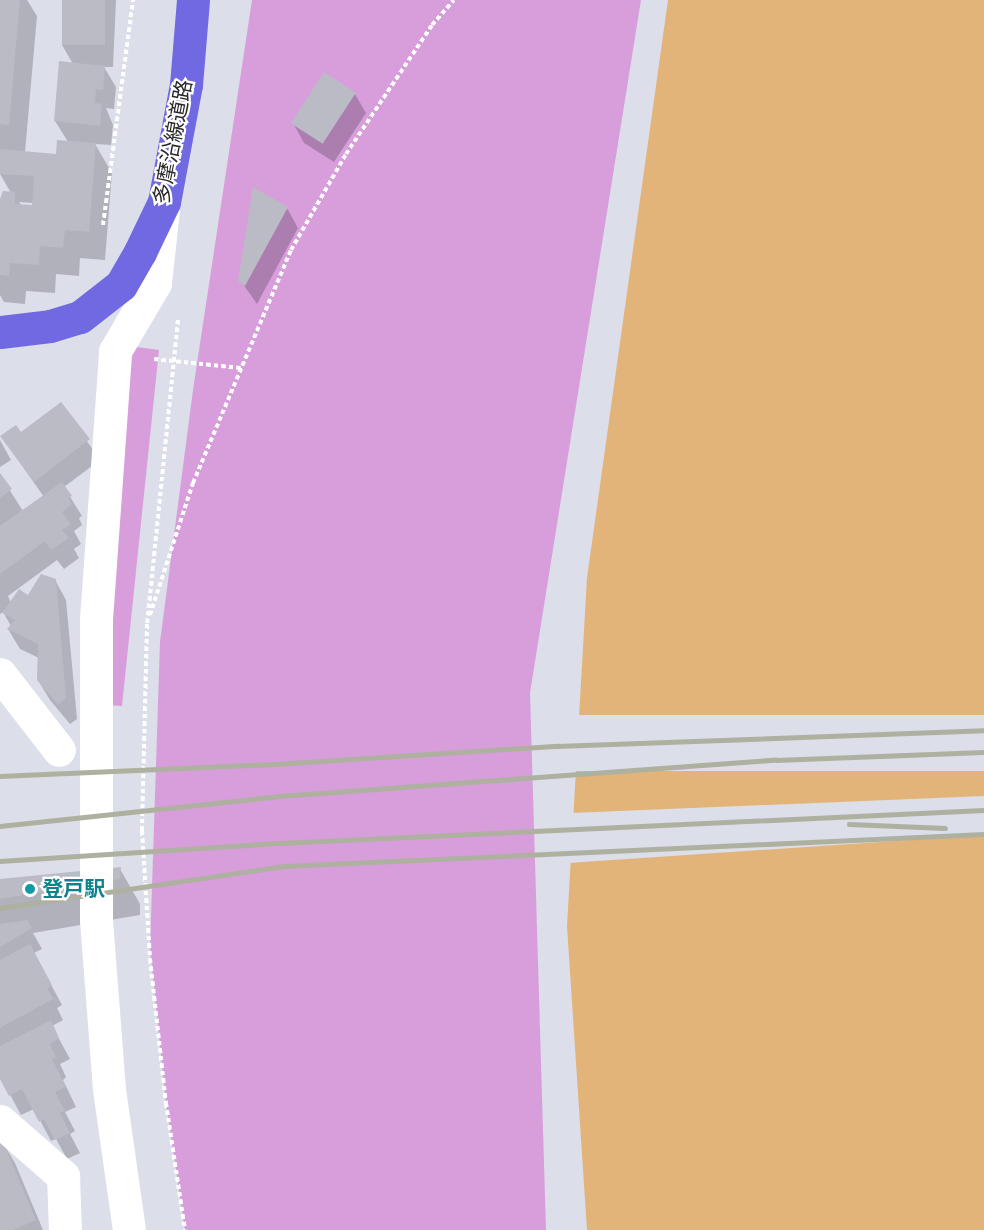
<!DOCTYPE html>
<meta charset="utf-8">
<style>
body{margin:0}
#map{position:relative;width:984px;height:1230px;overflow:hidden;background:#dcdeea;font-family:"Nunito Sans","Noto Sans JP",sans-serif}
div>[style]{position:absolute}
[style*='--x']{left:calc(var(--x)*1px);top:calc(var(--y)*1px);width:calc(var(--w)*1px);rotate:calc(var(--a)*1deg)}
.green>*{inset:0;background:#d89edb}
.water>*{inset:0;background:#e2b479}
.pier>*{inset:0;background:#dcdeea;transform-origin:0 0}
.shadow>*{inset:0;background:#0003}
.building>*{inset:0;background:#babbc5;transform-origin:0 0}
.path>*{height:4px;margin-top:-2px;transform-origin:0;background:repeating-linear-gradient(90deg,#fff 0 4.5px,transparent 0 7.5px)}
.minor>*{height:33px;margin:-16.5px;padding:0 16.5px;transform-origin:16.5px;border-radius:16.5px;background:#fff}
.primary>*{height:33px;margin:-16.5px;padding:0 16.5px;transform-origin:16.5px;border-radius:16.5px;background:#7069e2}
.rail>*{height:4.5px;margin:-2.25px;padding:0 2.25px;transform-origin:2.25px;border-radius:2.25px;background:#aeb19f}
.dots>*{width:16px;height:16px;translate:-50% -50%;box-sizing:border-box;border:3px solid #fff;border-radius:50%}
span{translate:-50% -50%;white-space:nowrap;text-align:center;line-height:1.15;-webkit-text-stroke:4.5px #fff;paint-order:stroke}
.street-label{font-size:21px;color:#292929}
.culture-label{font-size:21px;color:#0d838f;font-weight:700}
.left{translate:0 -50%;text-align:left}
</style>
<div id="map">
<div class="green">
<i style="clip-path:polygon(252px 0,641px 0,530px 693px,546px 1230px,185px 1230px,166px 1103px,150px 948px,160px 642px,193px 390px)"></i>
<i style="clip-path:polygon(129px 346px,159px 350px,122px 706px,106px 705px)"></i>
</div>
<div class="water">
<i style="clip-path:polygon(668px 0,984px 0,984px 1230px,587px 1230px,567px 926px,587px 578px)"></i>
</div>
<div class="pier">
<i style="left:984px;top:715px;width:56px;height:409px;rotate:90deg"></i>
<i style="clip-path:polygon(984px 796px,984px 835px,568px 863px,571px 813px)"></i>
</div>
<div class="shadow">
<i style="clip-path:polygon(evenodd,0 0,27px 0,37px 16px,25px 152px,57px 155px,68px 142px,55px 121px,73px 64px,62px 45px,64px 0,116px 0,113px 67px,104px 67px,116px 87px,114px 109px,106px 108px,113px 125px,111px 145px,95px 144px,112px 173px,105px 260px,80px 258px,79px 276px,56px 274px,55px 293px,26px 291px,25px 304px,4px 302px,0 295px,0 200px,11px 193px,0 174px,0 0,19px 202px,33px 203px,33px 207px,22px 206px,19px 202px)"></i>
<i style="clip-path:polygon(355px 94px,366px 113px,334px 162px,304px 143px,293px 123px)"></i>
<i style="clip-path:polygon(287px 208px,298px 228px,257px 304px,240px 280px)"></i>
<i style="clip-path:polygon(61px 404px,100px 460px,64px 487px,82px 516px,79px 518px,82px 525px,74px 531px,81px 544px,74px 549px,79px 558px,64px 569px,57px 560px,8px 596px,11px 603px,28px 597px,55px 580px,66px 600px,77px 719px,70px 724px,50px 700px,38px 680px,39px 658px,20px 649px,8px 629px,11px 626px,3px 612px,0 614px,0 475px,23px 511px,44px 497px,2px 437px,21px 434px)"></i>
<i style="clip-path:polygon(0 440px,11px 460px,0 467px)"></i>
<i style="clip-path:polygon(120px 869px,140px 904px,140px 915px,33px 933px,42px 949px,34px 953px,62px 1005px,57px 1008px,63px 1020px,52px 1026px,70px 1059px,60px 1064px,66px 1077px,63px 1080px,76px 1107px,65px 1112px,75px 1131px,70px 1134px,80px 1153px,67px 1159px,56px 1139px,51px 1141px,34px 1109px,21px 1115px,0 1076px,0 881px)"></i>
<i style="clip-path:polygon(0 1138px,15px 1163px,43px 1230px,0 1230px)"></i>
</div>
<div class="building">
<i style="clip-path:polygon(0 0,20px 0,9px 125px,0 124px)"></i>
<i style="left:62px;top:0;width:43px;height:45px"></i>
<i style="clip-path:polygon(59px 61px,105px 66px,103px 90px,96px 89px,95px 103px,102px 104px,100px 126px,54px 121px)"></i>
<i style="left:324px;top:72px;width:38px;height:61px;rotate:33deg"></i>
<i style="clip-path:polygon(57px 140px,96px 143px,89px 232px,65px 230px,63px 248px,40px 246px,39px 265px,10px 263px,9px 276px,0 275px,0 199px,3px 191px,15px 192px,15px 204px,32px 205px,34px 176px,0 174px,0 149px,56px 154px)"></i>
<i style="clip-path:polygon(253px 187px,288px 207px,245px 286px,238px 281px)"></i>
<i style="clip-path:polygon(61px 402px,90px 439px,34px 482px,0 436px,16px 425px,21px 432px)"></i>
<i style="clip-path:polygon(0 473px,12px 489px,0 498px)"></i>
<i style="clip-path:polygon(62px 482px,72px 496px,68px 498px,72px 504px,62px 512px,71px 524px,62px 530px,69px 538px,51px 550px,45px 541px,0 574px,0 526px)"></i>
<i style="clip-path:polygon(41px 574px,56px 579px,66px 698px,58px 705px,37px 680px,38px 644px,7px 629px,15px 620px,2px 613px,19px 589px,28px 595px)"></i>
<i style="clip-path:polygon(121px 867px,120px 879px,0 899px,0 879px)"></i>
<i style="clip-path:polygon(28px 920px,32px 928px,0 947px,0 924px)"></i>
<i style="clip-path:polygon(30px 944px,52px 985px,47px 988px,53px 999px,0 1028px,0 960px)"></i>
<i style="clip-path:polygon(51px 1020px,59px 1038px,50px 1044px,56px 1057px,52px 1059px,66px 1087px,55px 1092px,65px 1111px,60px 1113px,70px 1133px,55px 1140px,44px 1119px,39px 1122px,22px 1089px,9px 1096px,0 1079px,0 1046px)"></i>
<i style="clip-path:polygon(0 1135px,36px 1220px,14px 1230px,0 1230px)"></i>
</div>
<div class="path">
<i style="--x:103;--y:225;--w:227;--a:-82.4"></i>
<i style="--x:178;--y:320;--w:306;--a:95.8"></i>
<i style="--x:147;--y:624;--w:207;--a:91.4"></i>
<i style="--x:142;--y:831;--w:128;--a:86.4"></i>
<i style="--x:150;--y:959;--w:145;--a:83.7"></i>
<i style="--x:166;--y:1103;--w:128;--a:81.5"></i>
<i style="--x:154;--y:359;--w:87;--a:5.9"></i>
<i style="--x:150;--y:615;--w:139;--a:-72"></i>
<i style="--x:193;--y:483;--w:253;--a:-67.2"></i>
<i style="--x:291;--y:250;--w:111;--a:-60.2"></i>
<i style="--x:346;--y:154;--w:155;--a:-56.3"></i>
<i style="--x:432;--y:25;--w:33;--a:-49"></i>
</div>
<div class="minor">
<i style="--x:0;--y:674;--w:96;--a:52.2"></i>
<i style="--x:0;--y:1121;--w:84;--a:41.1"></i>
<i style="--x:63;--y:1176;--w:54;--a:87.9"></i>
<i style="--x:129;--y:1230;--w:142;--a:-98.1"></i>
<i style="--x:109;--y:1089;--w:169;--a:-94.4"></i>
<i style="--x:96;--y:920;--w:301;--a:-90"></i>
<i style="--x:96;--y:619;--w:269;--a:-85.9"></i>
<i style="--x:115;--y:351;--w:79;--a:-59.5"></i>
<i style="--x:155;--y:283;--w:74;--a:-83.8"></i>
</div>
<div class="primary">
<i style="--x:0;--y:332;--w:50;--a:-6.8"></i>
<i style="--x:50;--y:326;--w:31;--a:-17"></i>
<i style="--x:80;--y:317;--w:52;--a:-38"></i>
<i style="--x:121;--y:285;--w:38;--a:-60"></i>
<i style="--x:140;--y:252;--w:55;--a:-64.4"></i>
<i style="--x:164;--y:202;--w:119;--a:-79.4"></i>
<i style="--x:186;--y:85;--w:85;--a:-85.3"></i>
</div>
<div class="rail">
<i style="--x:0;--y:776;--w:275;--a:-2.5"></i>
<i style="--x:275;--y:764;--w:283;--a:-3.7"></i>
<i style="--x:557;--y:746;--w:427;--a:-2.1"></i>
<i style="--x:849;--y:824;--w:96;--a:2.4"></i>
<i style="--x:0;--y:826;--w:282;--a:-6.1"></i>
<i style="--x:280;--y:796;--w:497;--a:-4.2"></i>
<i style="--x:776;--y:760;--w:208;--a:-2.2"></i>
<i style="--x:0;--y:861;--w:281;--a:-3.7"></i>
<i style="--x:280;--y:843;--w:705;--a:-2.68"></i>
<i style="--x:0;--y:908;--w:287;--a:-8.4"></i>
<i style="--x:284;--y:866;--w:701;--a:-2.62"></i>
</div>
<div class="dots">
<i style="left:30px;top:889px;background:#0f9aa8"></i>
</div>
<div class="street-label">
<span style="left:173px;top:142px;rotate:-79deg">多摩沿線道路</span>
</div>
<div class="culture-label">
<span class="left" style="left:42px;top:889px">登戸駅</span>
</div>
</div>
